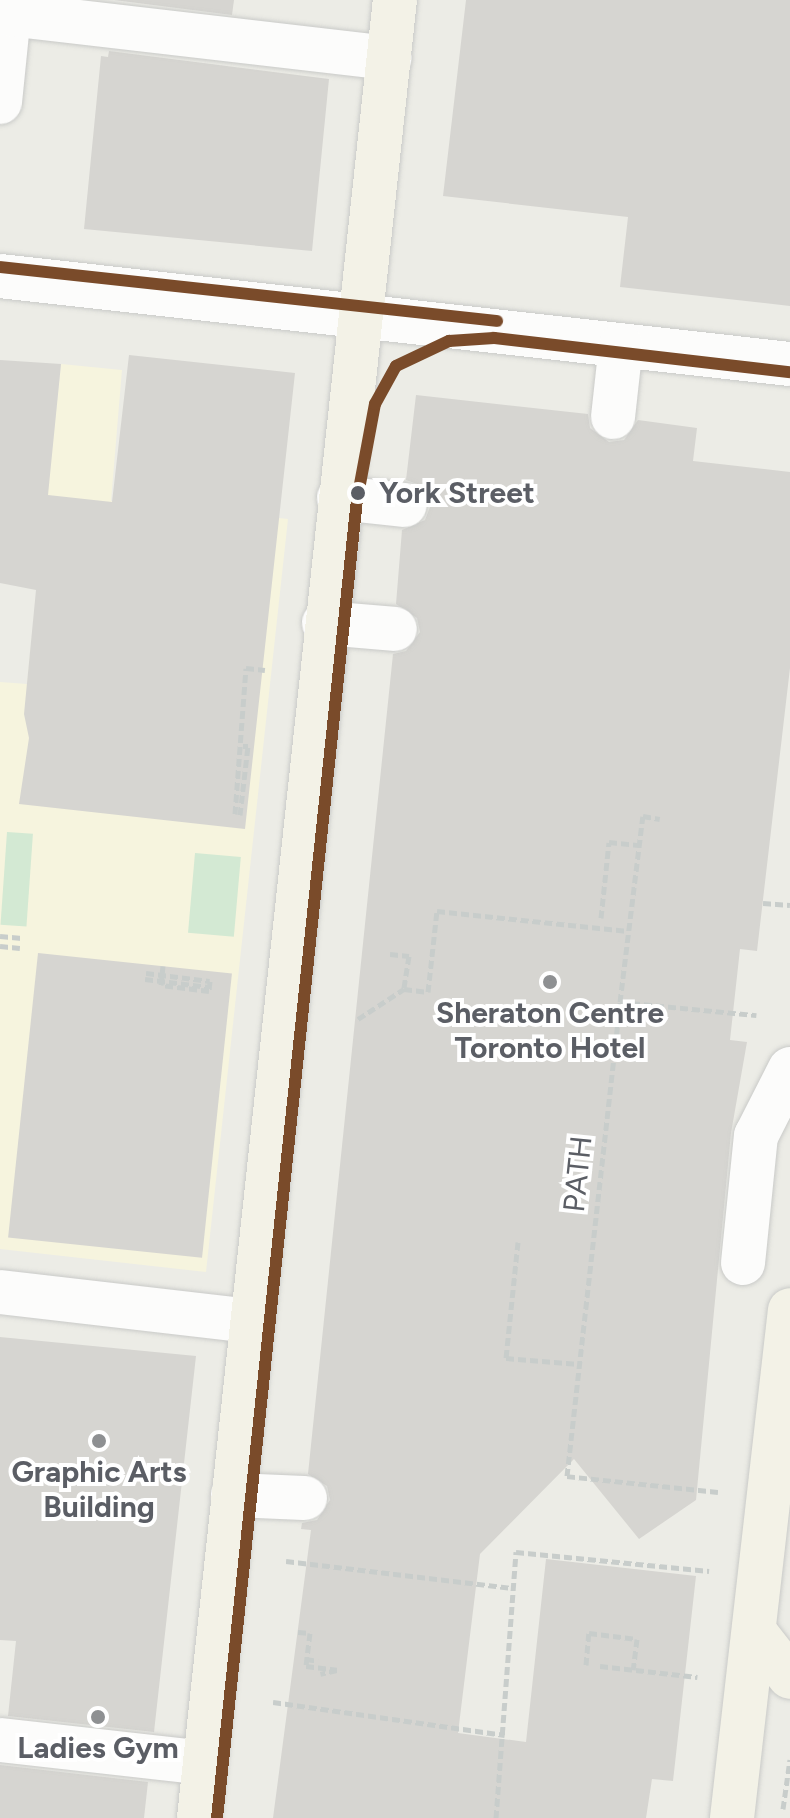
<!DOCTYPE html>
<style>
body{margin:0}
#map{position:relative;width:790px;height:1818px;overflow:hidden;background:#ecece6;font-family:Figtree,sans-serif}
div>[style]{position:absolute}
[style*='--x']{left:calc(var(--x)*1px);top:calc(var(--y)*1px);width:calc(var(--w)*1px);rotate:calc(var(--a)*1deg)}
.commercial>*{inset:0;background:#f6f4de}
.green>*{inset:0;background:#d3e9d3;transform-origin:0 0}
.building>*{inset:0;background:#d6d5d1;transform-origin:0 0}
.path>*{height:5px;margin-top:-2.5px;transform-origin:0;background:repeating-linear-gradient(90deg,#c8cdcb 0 8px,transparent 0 12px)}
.roads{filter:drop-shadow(0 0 2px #c9cac8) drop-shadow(0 0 2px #c9cac8)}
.minor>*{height:44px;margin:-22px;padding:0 22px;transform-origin:22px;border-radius:22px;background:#fcfcfb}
.major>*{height:44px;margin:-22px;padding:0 22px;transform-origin:22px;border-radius:22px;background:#f3f2e7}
.tram-1>*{height:12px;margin:-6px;padding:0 6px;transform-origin:6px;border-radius:6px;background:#7a4b2a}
.dots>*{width:22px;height:22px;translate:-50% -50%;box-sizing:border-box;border:4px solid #fff;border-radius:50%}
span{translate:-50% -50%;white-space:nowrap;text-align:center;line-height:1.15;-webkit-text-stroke:8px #fff;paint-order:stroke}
.stop-label{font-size:30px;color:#5b5e65;font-weight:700}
.left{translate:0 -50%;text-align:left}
.poi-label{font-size:30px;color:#5b5e65;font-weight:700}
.street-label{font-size:30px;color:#5b5e65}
</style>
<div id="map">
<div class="commercial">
<i style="clip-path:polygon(61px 364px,122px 370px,111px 501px,288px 519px,206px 1272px,0 1249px,0 682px,27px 684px)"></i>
</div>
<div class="green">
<i style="left:7px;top:832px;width:26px;height:93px;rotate:4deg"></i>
<i style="left:195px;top:853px;width:46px;height:80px;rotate:5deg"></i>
</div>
<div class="building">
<i style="clip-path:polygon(114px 0,234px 0,232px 15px)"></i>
<i style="clip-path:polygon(466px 0,790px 0,790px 306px,620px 287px,628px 217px,443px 196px)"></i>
<i style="clip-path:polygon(109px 51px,329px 79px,312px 251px,84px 229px,101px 56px,108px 57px)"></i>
<i style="clip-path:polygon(129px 355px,295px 373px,245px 829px,19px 804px,29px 738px,24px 714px,36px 590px,0 583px,0 360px,61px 364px,48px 495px,112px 502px)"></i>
<i style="clip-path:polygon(416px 395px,588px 414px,590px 428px,609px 442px,624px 440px,638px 420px,697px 428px,693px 461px,790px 472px,790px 668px,757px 951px,740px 949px,730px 1040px,747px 1042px,731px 1133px,696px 1500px,639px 1539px,574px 1459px,480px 1554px,458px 1733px,526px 1742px,546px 1559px,696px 1576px,673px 1781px,652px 1779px,646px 1818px,273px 1818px,311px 1530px,301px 1529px,302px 1523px,317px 1520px,330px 1500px,327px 1486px,308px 1474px,393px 654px,406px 651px,420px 632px,417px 618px,396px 604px,402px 530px,425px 520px,430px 507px,420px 485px,406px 480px)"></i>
<i style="left:38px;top:953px;width:195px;height:286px;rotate:6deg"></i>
<i style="clip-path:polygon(0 1337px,196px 1356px,154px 1732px,8px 1716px,16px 1641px,0 1640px)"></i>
<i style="clip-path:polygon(0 1765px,148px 1782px,144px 1818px,0 1818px)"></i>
</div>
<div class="path">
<i style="--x:235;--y:814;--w:146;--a:-85.7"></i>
<i style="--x:246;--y:668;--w:19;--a:6"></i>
<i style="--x:240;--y:815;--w:69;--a:-83.4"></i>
<i style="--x:248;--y:746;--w:5;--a:180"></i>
<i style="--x:763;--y:903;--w:27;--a:4"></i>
<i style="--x:601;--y:918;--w:76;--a:-84"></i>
<i style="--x:609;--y:842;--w:30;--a:6"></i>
<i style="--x:0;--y:936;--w:22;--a:5"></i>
<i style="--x:0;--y:946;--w:20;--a:6"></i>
<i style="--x:390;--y:954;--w:19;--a:6"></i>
<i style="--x:409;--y:956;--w:33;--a:99"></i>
<i style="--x:146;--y:973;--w:64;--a:7.1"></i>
<i style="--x:210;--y:981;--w:10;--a:96"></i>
<i style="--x:209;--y:991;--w:48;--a:-172.9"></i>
<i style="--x:161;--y:985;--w:19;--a:-84"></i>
<i style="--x:145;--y:979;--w:64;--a:7.1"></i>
<i style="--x:620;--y:1002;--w:187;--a:-83"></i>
<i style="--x:643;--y:816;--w:17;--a:10"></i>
<i style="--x:358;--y:1019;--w:55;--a:-33.1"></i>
<i style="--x:404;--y:989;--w:24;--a:7"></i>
<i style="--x:428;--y:992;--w:81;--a:-83.7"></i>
<i style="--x:437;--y:911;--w:192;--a:6"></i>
<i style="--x:518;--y:1242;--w:117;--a:95.9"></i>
<i style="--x:506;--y:1358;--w:73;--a:4.7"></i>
<i style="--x:718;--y:1492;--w:152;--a:-174"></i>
<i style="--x:567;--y:1476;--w:477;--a:-83.6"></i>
<i style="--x:620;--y:1002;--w:137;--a:5.5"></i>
<i style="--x:286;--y:1561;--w:228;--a:6.8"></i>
<i style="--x:298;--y:1632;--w:12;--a:5"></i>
<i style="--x:310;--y:1633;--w:33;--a:97"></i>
<i style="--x:306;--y:1666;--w:31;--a:7"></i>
<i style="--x:337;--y:1670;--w:17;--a:167"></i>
<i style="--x:306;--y:1659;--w:12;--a:9"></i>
<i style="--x:586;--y:1665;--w:32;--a:-85"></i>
<i style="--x:589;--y:1633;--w:48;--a:7.1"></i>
<i style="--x:637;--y:1639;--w:31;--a:97"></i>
<i style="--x:600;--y:1666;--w:98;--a:6.5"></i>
<i style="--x:273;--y:1702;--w:234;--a:8.1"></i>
<i style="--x:783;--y:1809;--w:50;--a:-82"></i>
<i style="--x:496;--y:1818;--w:267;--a:-85.7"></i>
<i style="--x:516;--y:1552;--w:194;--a:5.6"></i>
</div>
<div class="roads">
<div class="minor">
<i style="--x:0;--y:102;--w:88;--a:-84.2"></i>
<i style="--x:9;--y:14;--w:383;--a:6.6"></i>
<i style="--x:0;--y:276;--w:795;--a:6.36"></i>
<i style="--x:613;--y:417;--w:72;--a:-83.7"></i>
<i style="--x:339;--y:498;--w:66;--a:6.1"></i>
<i style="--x:324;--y:623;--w:71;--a:4.8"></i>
<i style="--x:743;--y:1263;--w:128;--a:-84.2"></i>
<i style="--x:756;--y:1136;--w:75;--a:-63.1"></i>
<i style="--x:0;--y:1292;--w:253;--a:6.6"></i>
<i style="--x:233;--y:1495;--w:72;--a:2.4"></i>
<i style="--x:0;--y:1740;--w:206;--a:6.4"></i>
</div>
<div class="major">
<i style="--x:754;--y:1631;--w:58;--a:52"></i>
<i style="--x:199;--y:1818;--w:1829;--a:-83.85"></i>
<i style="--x:732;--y:1818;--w:511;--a:-83.49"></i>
</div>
</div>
<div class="tram-1">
<i style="--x:0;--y:267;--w:500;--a:6.2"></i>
<i style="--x:217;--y:1818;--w:1325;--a:-83.94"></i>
<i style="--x:357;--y:500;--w:98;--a:-79.4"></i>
<i style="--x:375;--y:404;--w:43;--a:-61.1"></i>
<i style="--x:396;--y:366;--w:59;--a:-25.3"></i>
<i style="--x:449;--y:341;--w:45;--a:-3.8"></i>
<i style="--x:494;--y:338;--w:298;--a:6.6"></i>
</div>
<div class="dots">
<i style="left:358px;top:493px;background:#5b5e65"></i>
<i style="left:550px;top:982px;background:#8e9092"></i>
<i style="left:99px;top:1441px;background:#8e9092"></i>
<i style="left:98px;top:1717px;background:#8e9092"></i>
</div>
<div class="stop-label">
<span class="left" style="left:379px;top:493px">York Street</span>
</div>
<div class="poi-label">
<span style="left:550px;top:1030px">Sheraton Centre<br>Toronto Hotel</span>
<span style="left:99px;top:1489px">Graphic Arts<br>Building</span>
<span style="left:98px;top:1748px">Ladies Gym</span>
</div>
<div class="street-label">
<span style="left:578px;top:1174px;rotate:-84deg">PATH</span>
</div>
</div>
